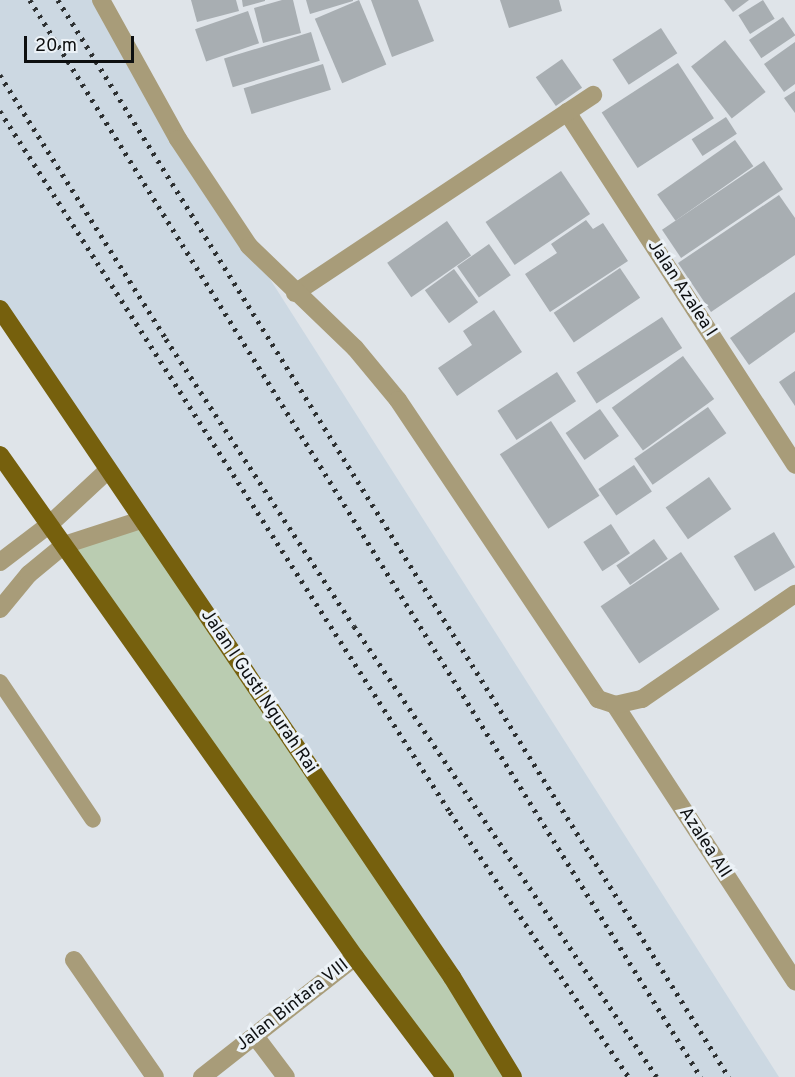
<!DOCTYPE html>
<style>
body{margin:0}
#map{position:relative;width:795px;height:1077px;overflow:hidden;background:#dfe4e9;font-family:Overpass,sans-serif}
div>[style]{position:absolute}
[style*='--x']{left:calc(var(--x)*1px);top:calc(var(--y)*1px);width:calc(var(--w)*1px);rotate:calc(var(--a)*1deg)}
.built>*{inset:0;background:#ccd8e2}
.green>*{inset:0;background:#baccb1}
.building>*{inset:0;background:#a8aeb2;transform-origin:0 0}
.service>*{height:16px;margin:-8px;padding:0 8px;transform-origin:8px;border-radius:8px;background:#a89c79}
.minor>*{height:18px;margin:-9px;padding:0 9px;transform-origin:9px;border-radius:9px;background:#a89c79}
.tertiary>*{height:18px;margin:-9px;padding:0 9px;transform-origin:9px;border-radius:9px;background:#a89c79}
.primary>*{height:18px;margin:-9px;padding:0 9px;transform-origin:9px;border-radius:9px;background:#76600d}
.rail>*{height:4.5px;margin-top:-2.25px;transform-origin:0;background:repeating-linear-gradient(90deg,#2d3031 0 3px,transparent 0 9px)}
span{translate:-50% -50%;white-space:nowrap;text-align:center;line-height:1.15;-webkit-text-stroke:6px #ecf2f7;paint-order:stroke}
.street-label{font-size:18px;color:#0d0f10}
.scale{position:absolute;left:24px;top:36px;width:110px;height:27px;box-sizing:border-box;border:3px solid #0d0f10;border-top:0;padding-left:8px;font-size:18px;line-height:21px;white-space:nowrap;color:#0d0f10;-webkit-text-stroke:4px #ecf2f7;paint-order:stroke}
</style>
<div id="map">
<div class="built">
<i style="clip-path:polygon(0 0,92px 0,779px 1077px,513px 1077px,0 309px)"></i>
</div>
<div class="green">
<i style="clip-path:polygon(141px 520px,513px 1077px,445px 1077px,64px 545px)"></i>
</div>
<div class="building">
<i style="clip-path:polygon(191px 0,236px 0,239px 11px,197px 22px)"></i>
<i style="clip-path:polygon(242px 0,265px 0,265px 1px,243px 7px)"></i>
<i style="clip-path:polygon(282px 0,293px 0,301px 33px,263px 43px,254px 8px)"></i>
<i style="clip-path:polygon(306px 0,353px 0,353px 1px,310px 14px)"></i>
<i style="left:359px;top:0;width:70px;height:48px;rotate:67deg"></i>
<i style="clip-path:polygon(371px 0,418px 0,434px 41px,392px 57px)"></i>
<i style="clip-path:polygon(500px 0,559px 0,562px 11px,509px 28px)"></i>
<i style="clip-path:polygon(724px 0,749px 0,733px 12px)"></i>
<i style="left:763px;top:0;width:22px;height:29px;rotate:58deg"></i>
<i style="left:248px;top:11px;width:34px;height:56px;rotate:71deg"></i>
<i style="left:783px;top:17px;width:22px;height:41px;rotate:56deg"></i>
<i style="left:661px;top:28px;width:30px;height:58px;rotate:57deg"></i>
<i style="left:311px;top:32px;width:30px;height:91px;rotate:73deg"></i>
<i style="left:725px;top:40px;width:66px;height:43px;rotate:52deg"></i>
<i style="clip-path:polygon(795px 42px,795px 84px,784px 92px,764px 64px)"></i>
<i style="left:562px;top:59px;width:35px;height:32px;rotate:55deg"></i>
<i style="left:678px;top:63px;width:66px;height:91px;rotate:57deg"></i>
<i style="left:323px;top:64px;width:27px;height:83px;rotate:73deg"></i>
<i style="clip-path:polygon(795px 91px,795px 113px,784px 98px)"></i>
<i style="left:726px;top:117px;width:20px;height:41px;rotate:57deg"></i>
<i style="left:735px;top:140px;width:32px;height:95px;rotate:55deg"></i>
<i style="left:764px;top:161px;width:34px;height:123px;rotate:56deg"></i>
<i style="left:561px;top:171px;width:52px;height:91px;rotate:56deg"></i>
<i style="clip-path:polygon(779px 195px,795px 218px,795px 255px,711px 312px,678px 263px)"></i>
<i style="clip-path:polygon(586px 220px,593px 229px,603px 223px,628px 261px,550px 312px,525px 274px,557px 253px,551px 244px)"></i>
<i style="left:447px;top:221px;width:42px;height:73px;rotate:55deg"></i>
<i style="left:489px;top:244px;width:38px;height:39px;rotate:55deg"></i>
<i style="left:620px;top:268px;width:36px;height:80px;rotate:56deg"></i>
<i style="left:454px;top:269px;width:41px;height:36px;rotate:54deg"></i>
<i style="clip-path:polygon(795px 292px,795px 332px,749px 365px,730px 338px)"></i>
<i style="clip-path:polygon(494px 310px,522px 352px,457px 396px,438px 368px,472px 345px,463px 331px)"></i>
<i style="left:662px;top:317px;width:37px;height:102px;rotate:57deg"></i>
<i style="left:683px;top:356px;width:53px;height:88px;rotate:54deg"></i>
<i style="clip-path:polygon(795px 371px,795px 406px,779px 382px)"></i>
<i style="left:557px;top:372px;width:35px;height:71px;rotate:57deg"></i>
<i style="left:708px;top:407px;width:32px;height:90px;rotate:55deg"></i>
<i style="left:600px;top:409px;width:33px;height:42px;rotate:55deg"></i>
<i style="left:551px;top:421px;width:89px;height:61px;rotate:57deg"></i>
<i style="left:634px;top:465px;width:32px;height:43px;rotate:56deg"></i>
<i style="left:709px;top:477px;width:39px;height:53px;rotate:55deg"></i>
<i style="left:611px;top:524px;width:35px;height:33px;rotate:57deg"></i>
<i style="left:774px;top:532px;width:41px;height:47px;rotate:59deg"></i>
<i style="left:654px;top:539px;width:24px;height:46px;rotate:55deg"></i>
<i style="left:681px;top:552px;width:69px;height:97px;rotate:56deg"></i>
</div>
<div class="service">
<i style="--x:0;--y:682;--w:166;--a:56"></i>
</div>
<div class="minor">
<i style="--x:567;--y:112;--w:420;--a:57.1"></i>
<i style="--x:295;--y:293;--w:358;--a:-33.6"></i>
<i style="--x:0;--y:562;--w:63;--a:-37.2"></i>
<i style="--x:50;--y:524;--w:78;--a:-42.9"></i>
<i style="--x:0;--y:609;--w:45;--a:-50.4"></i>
<i style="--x:29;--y:574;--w:45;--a:-39.6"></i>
<i style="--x:64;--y:545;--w:81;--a:-18"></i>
<i style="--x:615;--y:705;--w:330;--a:56.9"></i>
<i style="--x:74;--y:960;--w:142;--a:55.3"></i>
<i style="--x:255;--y:1036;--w:51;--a:52.9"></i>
<i style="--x:202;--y:1077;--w:194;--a:-38.1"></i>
</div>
<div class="tertiary">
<i style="--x:101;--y:0;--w:159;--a:61"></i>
<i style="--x:178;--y:139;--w:128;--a:56.4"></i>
<i style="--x:249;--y:246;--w:147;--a:43.9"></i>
<i style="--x:355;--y:348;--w:67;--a:50.4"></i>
<i style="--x:398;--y:400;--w:360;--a:56.2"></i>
<i style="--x:598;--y:699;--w:18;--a:19"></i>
<i style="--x:615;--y:705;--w:28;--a:-13"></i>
<i style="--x:642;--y:699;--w:186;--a:-34.5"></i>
</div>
<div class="primary">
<i style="--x:0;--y:309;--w:807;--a:55.92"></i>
<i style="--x:452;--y:977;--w:117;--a:58.6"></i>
<i style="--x:0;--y:455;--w:615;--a:54.73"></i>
<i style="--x:355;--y:957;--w:150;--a:53.1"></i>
</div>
<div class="rail">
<i style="--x:30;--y:0;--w:1269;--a:58.08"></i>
<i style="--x:58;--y:0;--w:1269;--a:58.08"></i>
<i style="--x:0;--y:75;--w:312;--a:57.8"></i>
<i style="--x:166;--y:339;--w:343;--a:56.8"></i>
<i style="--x:354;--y:626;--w:543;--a:56.11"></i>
<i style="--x:0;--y:111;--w:833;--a:57.3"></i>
<i style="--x:450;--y:812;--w:320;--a:56"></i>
</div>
<div class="street-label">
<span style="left:681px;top:289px;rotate:57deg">Jalan Azalea I</span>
<span style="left:258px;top:692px;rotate:56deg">Jalan I Gusti Ngurah Rai</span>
<span style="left:704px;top:843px;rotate:57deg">Azalea All</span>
<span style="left:293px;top:1006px;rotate:-38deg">Jalan Bintara VIII</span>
</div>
<div class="scale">20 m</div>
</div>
